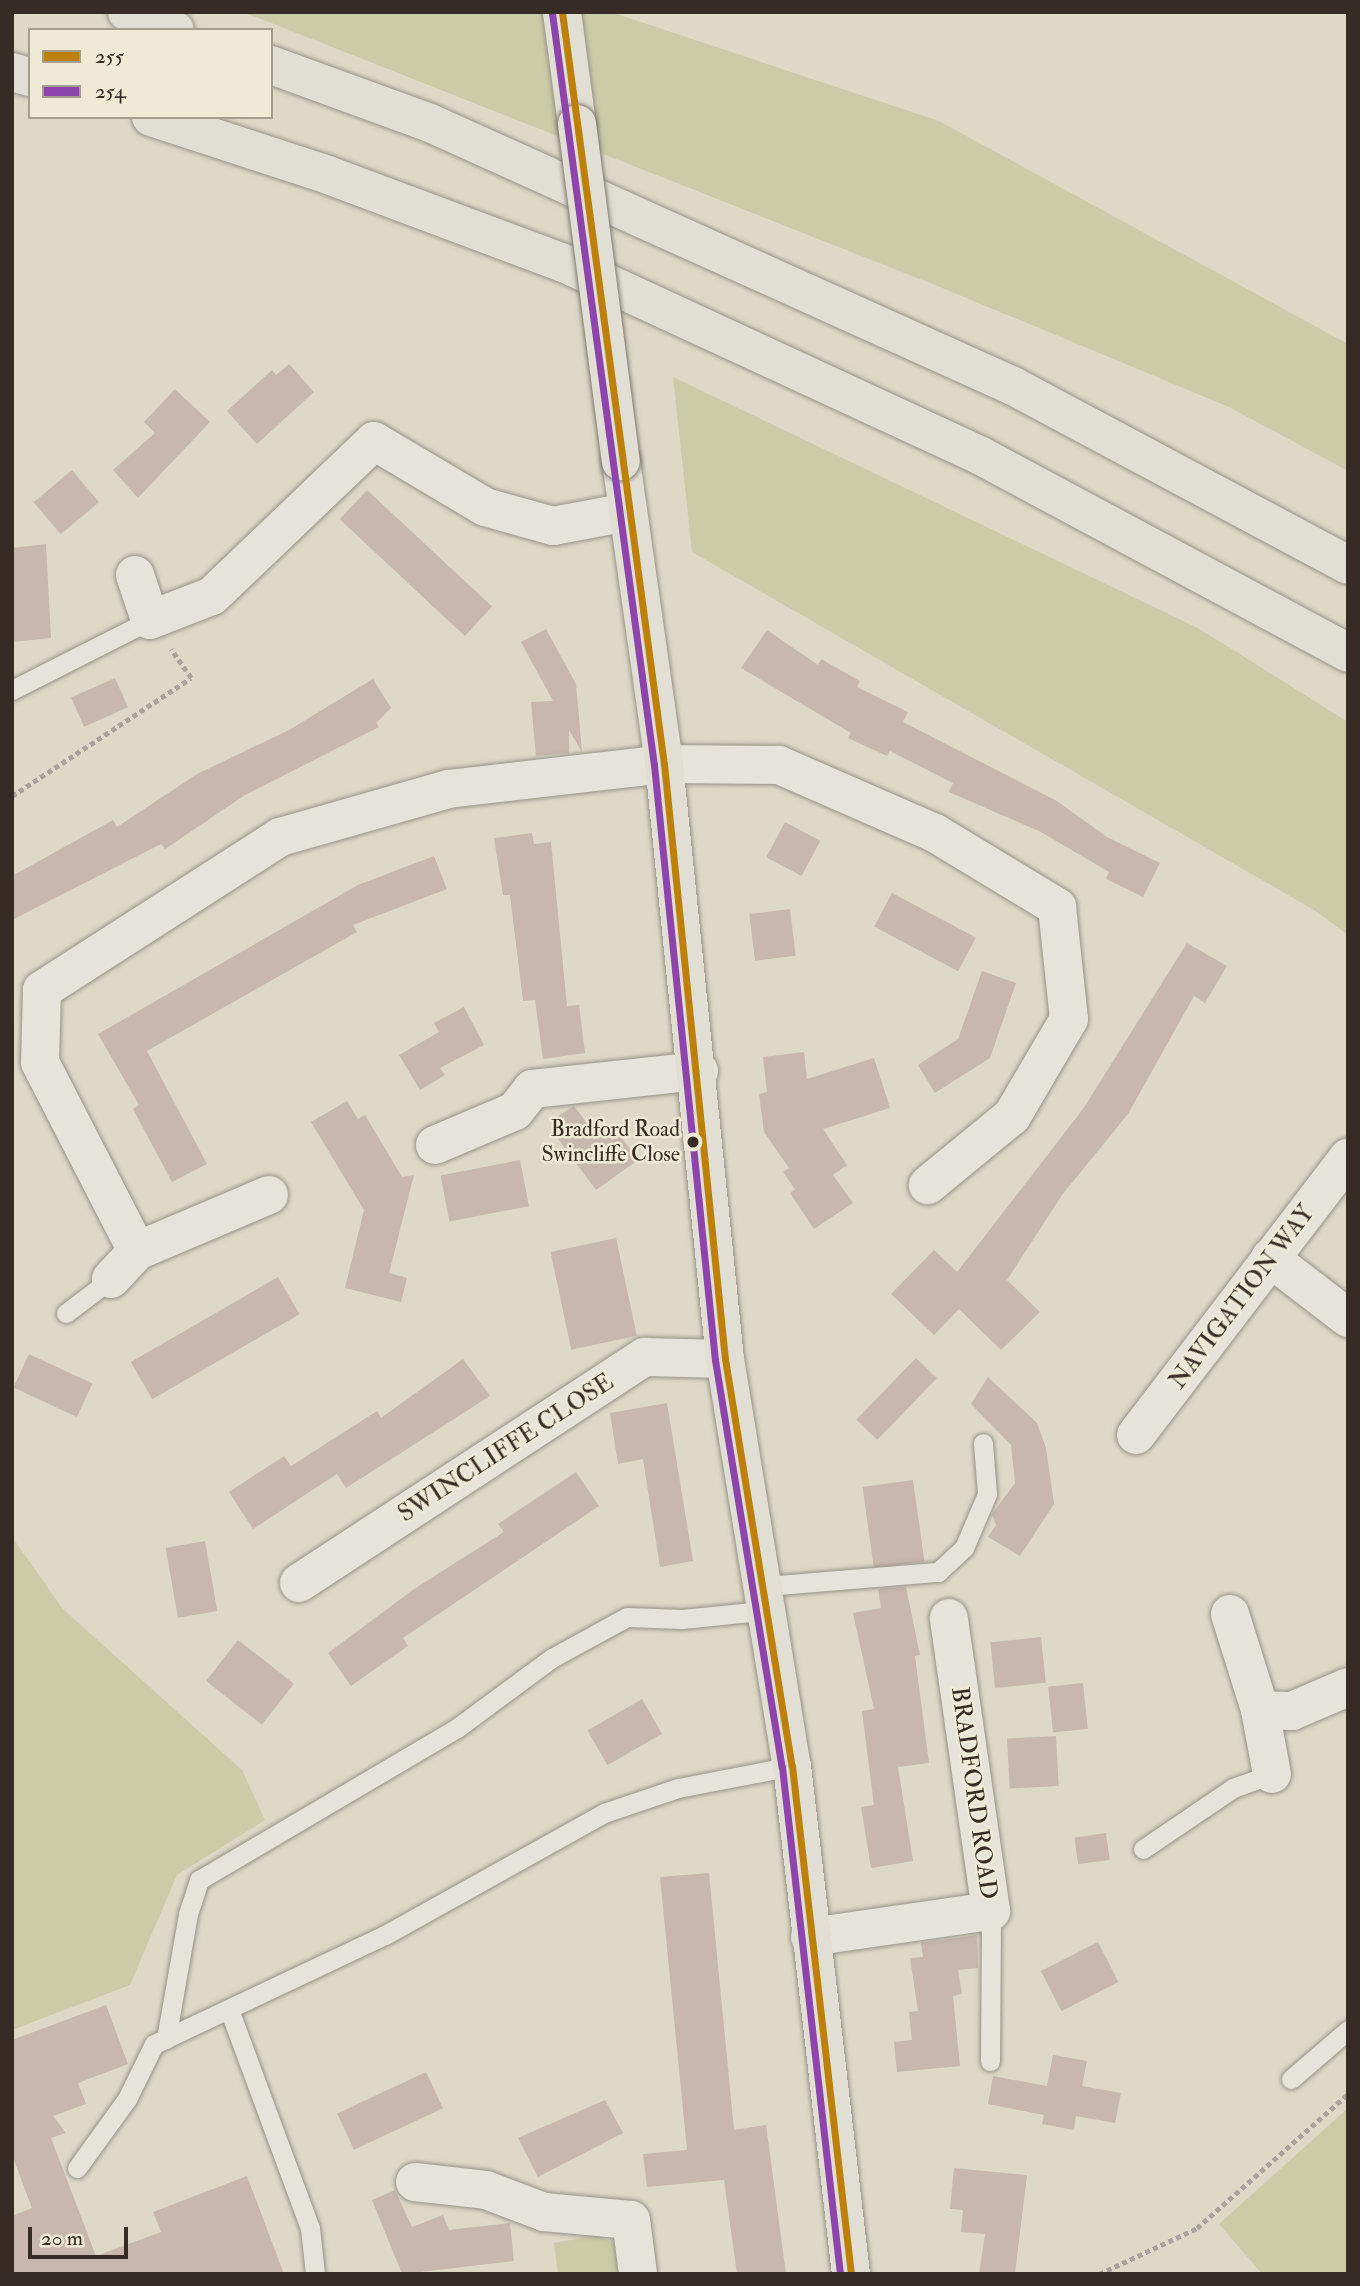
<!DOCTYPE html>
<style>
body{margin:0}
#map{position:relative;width:1360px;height:2286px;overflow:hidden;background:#ded9c7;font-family:"IM FELL Double Pica",serif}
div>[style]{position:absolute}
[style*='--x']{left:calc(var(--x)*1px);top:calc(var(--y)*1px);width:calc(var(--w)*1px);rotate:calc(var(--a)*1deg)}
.green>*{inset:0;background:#cccba7}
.building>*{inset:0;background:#c7b7ac;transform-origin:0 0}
.path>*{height:4.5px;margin-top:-2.25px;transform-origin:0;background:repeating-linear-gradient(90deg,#a8a49d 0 5px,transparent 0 8.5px)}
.roads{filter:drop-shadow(0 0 2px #969287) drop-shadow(0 0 2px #969287)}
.lane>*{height:19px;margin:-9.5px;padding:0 9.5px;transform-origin:9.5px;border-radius:9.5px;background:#e6e3da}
.street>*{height:38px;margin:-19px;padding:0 19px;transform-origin:19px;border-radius:19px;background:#e6e3da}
.primary>*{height:38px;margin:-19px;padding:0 19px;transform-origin:19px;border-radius:19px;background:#e1ded4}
.highway>*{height:38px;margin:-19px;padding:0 19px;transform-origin:19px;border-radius:19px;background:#e1ded4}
.bridges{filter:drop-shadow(0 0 2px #7f7a72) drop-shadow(0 0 2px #7f7a72)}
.primary-bridge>*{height:38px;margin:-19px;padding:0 19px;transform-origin:19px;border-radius:19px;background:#e1ded4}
.bus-1>*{height:7px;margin:-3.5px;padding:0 3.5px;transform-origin:3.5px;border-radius:3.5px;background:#bd810b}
.bus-2>*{height:7px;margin:-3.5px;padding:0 3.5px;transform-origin:3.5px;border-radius:3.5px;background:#8e44ad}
.dots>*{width:19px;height:19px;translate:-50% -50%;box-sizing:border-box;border:4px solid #efead5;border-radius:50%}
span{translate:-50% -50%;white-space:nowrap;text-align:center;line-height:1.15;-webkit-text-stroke:5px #efead5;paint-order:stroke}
.bus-label{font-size:22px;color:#372b26}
.right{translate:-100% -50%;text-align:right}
.street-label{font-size:24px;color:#372b26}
.frame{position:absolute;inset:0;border:14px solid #372b26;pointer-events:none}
.legend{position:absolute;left:28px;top:28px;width:245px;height:91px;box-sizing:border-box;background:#efead5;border:2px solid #a59e8f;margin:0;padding:9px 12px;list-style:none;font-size:21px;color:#372b26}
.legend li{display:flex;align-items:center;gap:14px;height:35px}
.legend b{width:35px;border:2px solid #a59e8f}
.scale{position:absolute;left:28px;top:2227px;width:100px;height:32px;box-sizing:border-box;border:4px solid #372b26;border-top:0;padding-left:9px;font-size:21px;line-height:24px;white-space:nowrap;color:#372b26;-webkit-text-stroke:5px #efead5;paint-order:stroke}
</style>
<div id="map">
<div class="green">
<i style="clip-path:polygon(243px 12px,611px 12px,939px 121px,1348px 344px,1348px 471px,1229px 407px,940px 287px)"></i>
<i style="clip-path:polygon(673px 377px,1198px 628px,1348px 722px,1348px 935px,1314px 910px,692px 552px)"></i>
<i style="clip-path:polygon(12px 1537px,63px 1609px,242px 1770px,265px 1820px,177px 1875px,130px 1985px,12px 2030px)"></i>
<i style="clip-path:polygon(1348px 2108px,1348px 2274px,1262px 2274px,1219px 2224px)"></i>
<i style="clip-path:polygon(597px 2235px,624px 2249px,627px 2274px,558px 2274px,554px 2243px)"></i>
</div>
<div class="building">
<i style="clip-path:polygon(289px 364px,314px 392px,257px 444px,227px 411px,272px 370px,276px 375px)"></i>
<i style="clip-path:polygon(175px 389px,210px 422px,138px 498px,113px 470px,155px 433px,144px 422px)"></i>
<i style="left:72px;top:470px;width:42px;height:50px;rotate:50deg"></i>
<i style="left:367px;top:490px;width:171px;height:40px;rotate:43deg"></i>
<i style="clip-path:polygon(46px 544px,51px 638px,12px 642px,12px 548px)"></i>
<i style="clip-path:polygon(546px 629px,576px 684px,582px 752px,569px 730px,569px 753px,536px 756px,531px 702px,553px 701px,521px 642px)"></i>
<i style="clip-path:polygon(767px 630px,818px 665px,821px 659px,860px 681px,857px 687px,908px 712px,903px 722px,1057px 801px,1107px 837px,1160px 863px,1143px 897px,1106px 879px,1109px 872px,1041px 832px,949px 792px,953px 783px,890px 751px,887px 756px,848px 738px,851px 733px,741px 668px)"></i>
<i style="left:115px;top:678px;width:32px;height:48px;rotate:66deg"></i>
<i style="clip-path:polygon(373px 679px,391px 708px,376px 723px,379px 727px,245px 795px,165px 849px,161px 844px,12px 920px,12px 876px,113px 820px,117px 827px,197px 774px,289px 730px)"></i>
<i style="left:785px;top:822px;width:40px;height:40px;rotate:28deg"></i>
<i style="clip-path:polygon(532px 833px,534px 844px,551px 842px,567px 1006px,579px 1005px,585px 1053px,543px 1059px,535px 1000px,523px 1001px,510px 895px,503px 895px,494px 838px)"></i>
<i style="clip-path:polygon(434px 856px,447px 889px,353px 925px,357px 932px,147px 1051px,207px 1164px,172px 1182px,133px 1109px,139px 1105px,98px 1034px,358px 885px)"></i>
<i style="left:892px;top:893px;width:95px;height:38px;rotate:28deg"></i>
<i style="left:790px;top:909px;width:47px;height:41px;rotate:83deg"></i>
<i style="clip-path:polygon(1187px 943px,1227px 966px,1205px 1003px,1194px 996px,1128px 1114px,1062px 1195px,1007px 1280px,1040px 1312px,1001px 1350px,959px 1309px,934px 1335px,891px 1294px,934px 1250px,957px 1272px,1083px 1109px)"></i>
<i style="clip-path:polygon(982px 971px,1016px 983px,990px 1058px,935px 1093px,918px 1065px,958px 1039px)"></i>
<i style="clip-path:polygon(464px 1007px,484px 1045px,440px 1068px,445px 1075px,420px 1090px,399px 1055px,439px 1032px,434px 1023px)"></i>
<i style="clip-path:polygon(804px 1052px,807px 1079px,874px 1058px,890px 1108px,823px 1129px,847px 1165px,833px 1175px,853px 1203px,814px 1229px,790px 1193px,795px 1189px,783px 1172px,789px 1168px,764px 1132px,759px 1094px,767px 1092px,763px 1057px)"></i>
<i style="clip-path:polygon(347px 1101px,358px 1119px,365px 1115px,402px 1177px,414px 1175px,389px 1273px,407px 1278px,401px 1302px,345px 1288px,364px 1210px,311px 1122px)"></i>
<i style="clip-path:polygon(574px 1106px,590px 1127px,598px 1121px,612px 1140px,619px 1134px,638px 1160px,596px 1190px,553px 1132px,552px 1120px)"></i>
<i style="left:520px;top:1160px;width:47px;height:81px;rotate:79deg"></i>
<i style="left:616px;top:1238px;width:100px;height:67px;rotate:78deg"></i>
<i style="left:278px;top:1277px;width:43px;height:170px;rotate:60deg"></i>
<i style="left:29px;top:1354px;width:70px;height:37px;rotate:25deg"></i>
<i style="left:916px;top:1358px;width:29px;height:86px;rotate:44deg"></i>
<i style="clip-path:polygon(463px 1359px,490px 1396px,346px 1488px,337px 1474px,253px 1529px,229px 1492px,284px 1456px,291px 1466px,377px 1411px,381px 1418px)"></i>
<i style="clip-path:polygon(988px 1377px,1037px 1423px,1046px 1448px,1054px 1504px,1020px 1556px,988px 1537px,996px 1525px,992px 1514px,1015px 1483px,1011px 1445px,971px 1404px)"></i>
<i style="clip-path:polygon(667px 1403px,693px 1561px,660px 1567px,643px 1459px,618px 1464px,610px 1413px)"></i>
<i style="clip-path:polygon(576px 1472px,599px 1506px,403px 1638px,408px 1646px,351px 1686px,328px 1653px,414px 1589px,504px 1532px,498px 1524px)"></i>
<i style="left:913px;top:1480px;width:82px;height:51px;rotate:82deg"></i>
<i style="left:205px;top:1541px;width:71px;height:40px;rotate:80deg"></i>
<i style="clip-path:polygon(906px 1587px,920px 1655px,915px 1656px,929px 1763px,898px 1767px,913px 1861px,871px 1868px,861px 1807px,874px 1805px,862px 1711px,874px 1709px,853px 1613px,881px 1608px,878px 1589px)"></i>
<i style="left:1041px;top:1637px;width:46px;height:51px;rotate:84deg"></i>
<i style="left:238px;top:1640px;width:71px;height:52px;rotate:38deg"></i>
<i style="left:1083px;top:1683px;width:46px;height:35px;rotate:84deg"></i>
<i style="left:642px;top:1699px;width:40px;height:63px;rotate:60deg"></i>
<i style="left:1056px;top:1736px;width:50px;height:49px;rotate:87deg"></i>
<i style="left:1106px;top:1833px;width:27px;height:32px;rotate:82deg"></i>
<i style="clip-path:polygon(709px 1873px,734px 2130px,766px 2125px,786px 2274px,737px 2274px,724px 2180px,647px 2187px,643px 2154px,687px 2150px,660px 1877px)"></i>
<i style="clip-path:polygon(977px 1935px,978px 1968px,958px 1970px,962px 1994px,953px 1996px,960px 2066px,897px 2072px,894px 2042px,912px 2040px,909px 2012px,918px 2011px,910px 1958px,923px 1957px,921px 1943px)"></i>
<i style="left:1098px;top:1942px;width:45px;height:64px;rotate:63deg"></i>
<i style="clip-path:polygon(106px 2005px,128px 2064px,78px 2083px,86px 2104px,53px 2116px,66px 2133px,51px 2138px,96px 2256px,161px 2232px,153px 2212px,247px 2176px,284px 2274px,12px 2274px,12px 2216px,32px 2208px,12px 2155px,12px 2040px)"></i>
<i style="clip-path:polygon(1053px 2055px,1087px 2061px,1082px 2086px,1121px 2093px,1115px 2123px,1076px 2116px,1074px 2130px,1042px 2124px,1044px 2115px,988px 2104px,993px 2076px,1047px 2086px)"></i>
<i style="left:426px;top:2072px;width:40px;height:98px;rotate:65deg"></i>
<i style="clip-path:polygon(605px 2100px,623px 2133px,538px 2177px,518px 2138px)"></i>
<i style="clip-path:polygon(954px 2168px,1027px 2175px,1015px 2274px,979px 2274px,985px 2234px,961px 2232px,963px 2210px,950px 2209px)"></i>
<i style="clip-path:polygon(395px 2190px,412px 2227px,443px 2215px,449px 2230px,510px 2223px,514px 2261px,402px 2274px,372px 2200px)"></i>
</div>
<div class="path">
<i style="--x:12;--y:796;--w:214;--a:-33.4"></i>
<i style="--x:191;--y:678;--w:35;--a:-125"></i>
<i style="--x:1099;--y:2274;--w:108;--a:-25.1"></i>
<i style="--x:1197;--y:2228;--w:202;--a:-41.6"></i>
</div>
<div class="roads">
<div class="lane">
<i style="--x:12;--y:690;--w:155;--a:-26.9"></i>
<i style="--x:66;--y:1313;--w:56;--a:-37.1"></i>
<i style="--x:766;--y:1586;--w:173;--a:-4.7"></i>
<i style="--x:938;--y:1572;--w:35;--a:-43"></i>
<i style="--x:964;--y:1548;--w:59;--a:-66.9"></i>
<i style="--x:987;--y:1494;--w:51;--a:-94.5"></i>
<i style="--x:1143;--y:1849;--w:109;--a:-34.1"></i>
<i style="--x:1233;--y:1788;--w:41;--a:-19.7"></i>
<i style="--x:230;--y:2012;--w:230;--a:69.7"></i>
<i style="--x:310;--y:2228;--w:46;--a:83.8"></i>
<i style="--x:166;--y:2039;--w:127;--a:-80"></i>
<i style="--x:188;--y:1914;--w:36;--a:-72"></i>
<i style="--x:199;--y:1880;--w:299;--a:-30.5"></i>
<i style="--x:457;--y:1728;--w:118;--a:-36.4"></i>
<i style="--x:552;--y:1658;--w:85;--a:-28.7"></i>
<i style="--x:627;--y:1617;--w:55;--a:2.1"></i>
<i style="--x:682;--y:1619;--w:88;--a:-5.8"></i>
<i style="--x:990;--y:2061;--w:150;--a:-89.6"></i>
<i style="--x:1291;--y:2079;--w:75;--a:-40.7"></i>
<i style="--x:77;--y:2168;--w:85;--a:-54.1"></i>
<i style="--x:127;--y:2099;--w:61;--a:-63.9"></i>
<i style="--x:154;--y:2044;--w:255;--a:-25.3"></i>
<i style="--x:385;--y:1935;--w:251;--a:-29.1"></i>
<i style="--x:604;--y:1813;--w:78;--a:-18.7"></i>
<i style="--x:678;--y:1788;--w:116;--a:-10.9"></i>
</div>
<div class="street">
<i style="--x:135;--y:575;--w:47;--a:71.6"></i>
<i style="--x:150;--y:620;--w:66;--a:-21.2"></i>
<i style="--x:212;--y:596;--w:224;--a:-43.7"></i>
<i style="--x:374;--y:441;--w:129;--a:30.7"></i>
<i style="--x:485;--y:507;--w:71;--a:15.6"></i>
<i style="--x:553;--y:526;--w:76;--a:-10.6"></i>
<i style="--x:435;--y:1145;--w:87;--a:-23"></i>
<i style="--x:515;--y:1111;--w:28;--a:-52"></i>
<i style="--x:532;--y:1089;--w:168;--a:-6.2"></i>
<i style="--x:269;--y:1195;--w:143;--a:157"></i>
<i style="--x:137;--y:1251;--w:212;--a:-117.2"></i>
<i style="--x:40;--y:1062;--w:72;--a:-88.4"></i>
<i style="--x:42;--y:990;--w:283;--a:-32.7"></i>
<i style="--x:280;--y:837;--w:175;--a:-15.9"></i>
<i style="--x:448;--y:789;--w:217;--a:-6.6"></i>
<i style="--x:664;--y:764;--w:115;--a:0.5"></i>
<i style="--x:779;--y:765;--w:170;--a:23.6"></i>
<i style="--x:935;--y:833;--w:143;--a:31.2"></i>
<i style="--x:1057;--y:907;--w:113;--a:83.9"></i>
<i style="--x:1069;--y:1019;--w:113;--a:120.4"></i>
<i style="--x:1012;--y:1116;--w:109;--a:140.6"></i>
<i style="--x:1270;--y:1258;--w:98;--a:37.6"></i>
<i style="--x:111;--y:1279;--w:38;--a:-47"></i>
<i style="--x:1136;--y:1435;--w:349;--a:-52.6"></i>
<i style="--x:299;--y:1583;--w:413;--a:-33.2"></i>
<i style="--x:645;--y:1357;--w:80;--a:1.4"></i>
<i style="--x:1230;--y:1614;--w:101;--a:72.6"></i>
<i style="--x:1260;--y:1710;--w:32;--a:2"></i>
<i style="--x:1292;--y:1711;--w:61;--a:-23.2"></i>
<i style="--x:1260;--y:1710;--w:65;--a:79.4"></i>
<i style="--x:810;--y:1937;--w:183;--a:-8.2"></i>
<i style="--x:991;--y:1911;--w:296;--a:-98.2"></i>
<i style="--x:415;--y:2182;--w:71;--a:6.4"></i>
<i style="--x:486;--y:2190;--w:62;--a:20.8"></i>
<i style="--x:544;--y:2212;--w:87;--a:5.3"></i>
<i style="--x:631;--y:2220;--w:54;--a:82.6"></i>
</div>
<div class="primary">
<i style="--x:562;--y:12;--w:113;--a:82.4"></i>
<i style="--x:621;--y:461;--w:306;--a:81.9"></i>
<i style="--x:664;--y:764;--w:598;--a:84.15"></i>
<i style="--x:725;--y:1359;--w:412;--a:80.7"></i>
<i style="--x:792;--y:1766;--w:511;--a:83.38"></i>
</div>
<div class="highway">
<i style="--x:127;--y:12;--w:51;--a:20.6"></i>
<i style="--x:271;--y:65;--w:169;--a:20"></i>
<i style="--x:430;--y:123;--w:640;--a:24.28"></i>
<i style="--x:1013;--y:386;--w:380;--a:28.1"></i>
<i style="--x:12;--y:72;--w:19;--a:16"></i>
<i style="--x:151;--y:117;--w:186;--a:18.1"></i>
<i style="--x:328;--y:175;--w:254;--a:20.5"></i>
<i style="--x:566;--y:264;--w:457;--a:24.8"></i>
<i style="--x:981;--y:456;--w:417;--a:28.2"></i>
</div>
</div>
<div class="bridges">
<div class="primary-bridge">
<i style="--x:577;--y:124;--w:340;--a:82.6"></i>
</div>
</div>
<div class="bus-1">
<i style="--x:562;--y:12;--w:759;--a:82.28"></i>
<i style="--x:664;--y:764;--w:598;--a:84.15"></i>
<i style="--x:725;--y:1359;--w:412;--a:80.7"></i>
<i style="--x:792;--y:1766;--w:511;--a:83.38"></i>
</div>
<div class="bus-2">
<i style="--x:552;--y:13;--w:759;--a:82.28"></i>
<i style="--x:654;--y:765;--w:598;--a:84.15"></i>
<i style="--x:715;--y:1360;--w:412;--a:80.7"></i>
<i style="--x:782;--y:1767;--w:510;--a:83.47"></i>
</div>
<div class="dots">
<i style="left:693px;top:1142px;background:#372b26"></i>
</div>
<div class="bus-label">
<span class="right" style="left:680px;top:1142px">Bradford Road<br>Swincliffe Close</span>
</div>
<div class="street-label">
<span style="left:1242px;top:1297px;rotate:-53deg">NAVIGATION WAY</span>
<span style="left:506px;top:1448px;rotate:-33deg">SWINCLIFFE CLOSE</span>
<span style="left:974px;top:1793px;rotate:82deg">BRADFORD ROAD</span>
</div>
<div class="frame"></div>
<ul class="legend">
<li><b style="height:9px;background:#bd810b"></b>255</li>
<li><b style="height:9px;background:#8e44ad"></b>254</li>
</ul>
<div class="scale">20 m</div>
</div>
